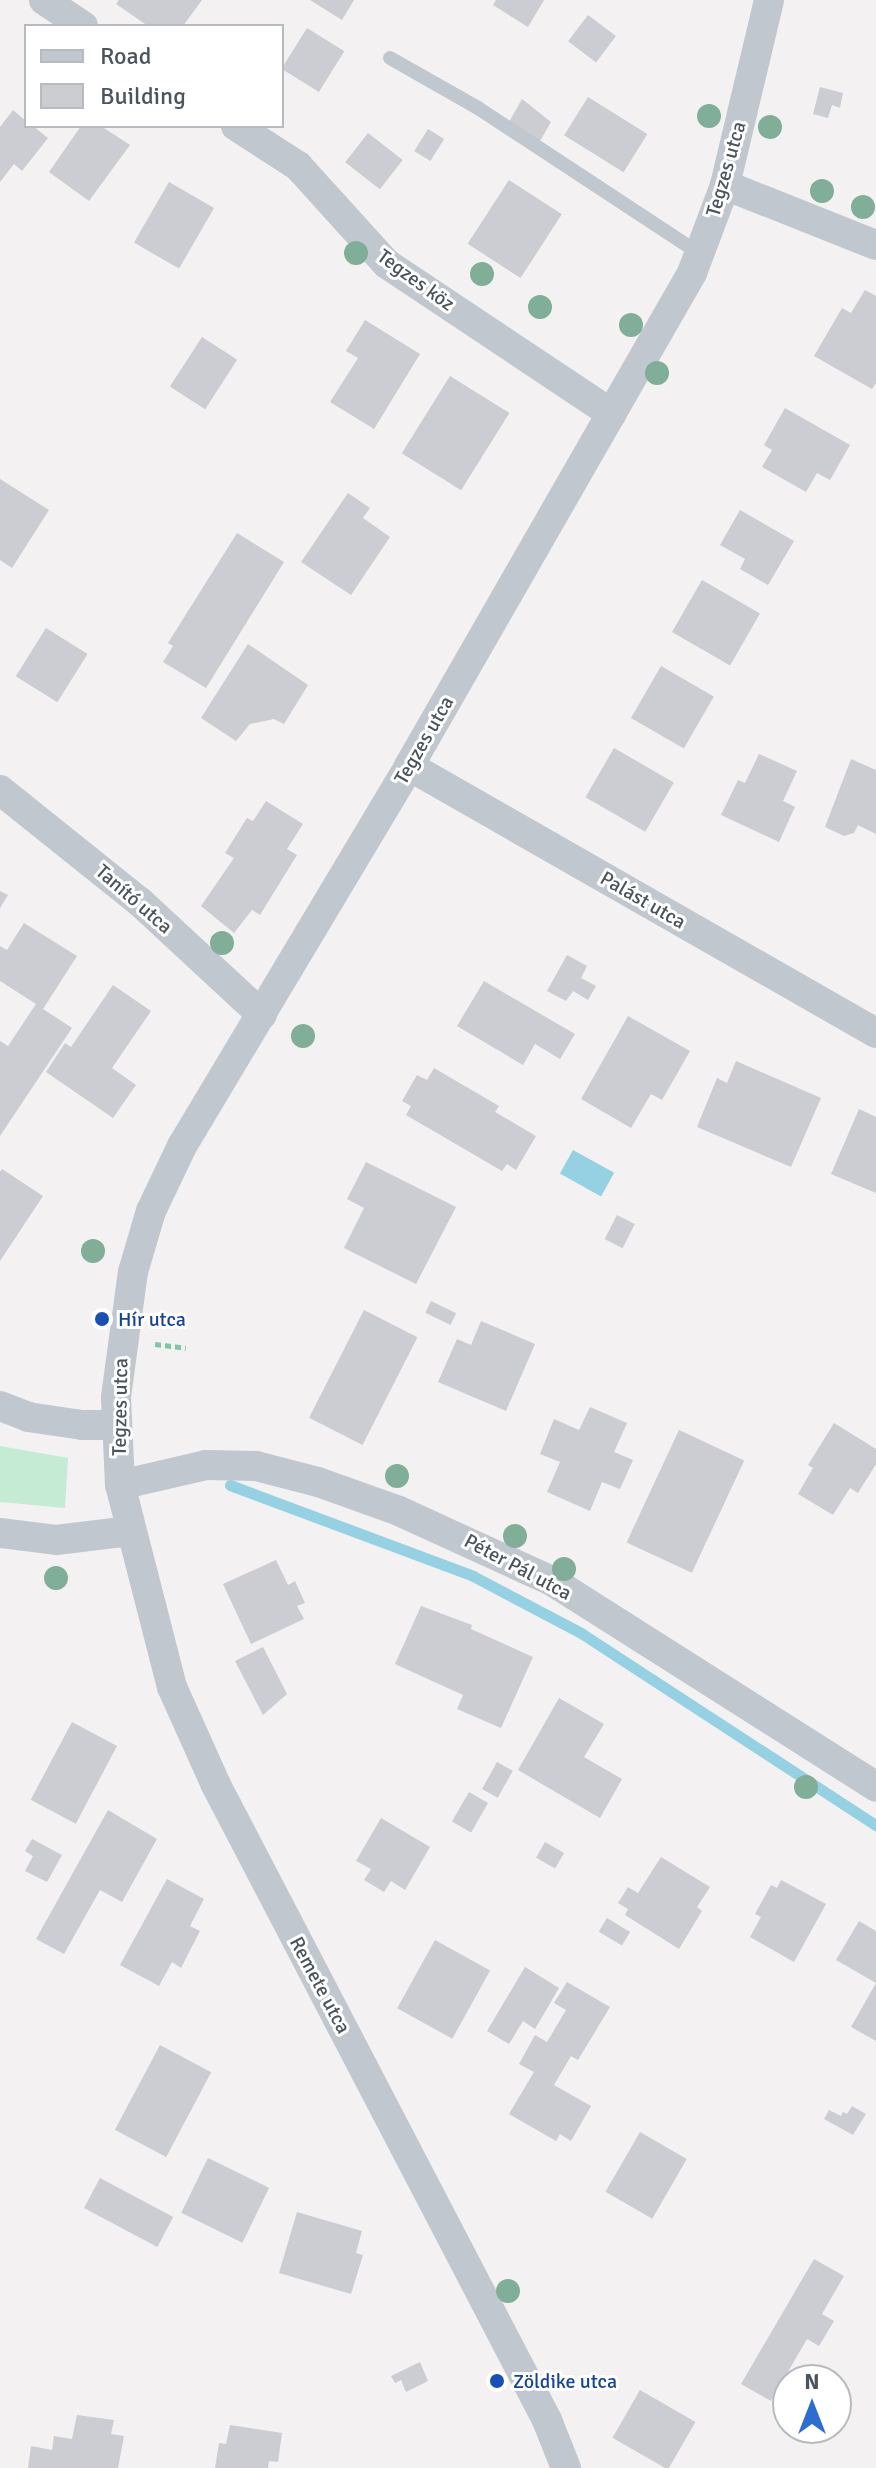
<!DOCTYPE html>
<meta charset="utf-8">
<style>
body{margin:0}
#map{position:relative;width:876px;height:2468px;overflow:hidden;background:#f3f1f1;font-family:Signika,sans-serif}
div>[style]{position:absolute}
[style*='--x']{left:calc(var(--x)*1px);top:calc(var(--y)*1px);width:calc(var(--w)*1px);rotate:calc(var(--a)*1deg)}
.green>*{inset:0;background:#c5ebd5}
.water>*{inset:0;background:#96d0e3;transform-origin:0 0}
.stream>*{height:11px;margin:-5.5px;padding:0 5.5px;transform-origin:5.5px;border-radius:5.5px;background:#96d0e3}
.building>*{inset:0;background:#cbcdd3;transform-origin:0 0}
.path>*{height:5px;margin-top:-2.5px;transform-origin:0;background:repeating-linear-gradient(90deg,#80c6a6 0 6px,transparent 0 10px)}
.lane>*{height:14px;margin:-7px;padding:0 7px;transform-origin:7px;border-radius:7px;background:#c1c7ce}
.street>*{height:30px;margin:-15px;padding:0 15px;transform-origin:15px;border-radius:15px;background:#c1c7ce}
.trees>*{width:24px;height:24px;margin:-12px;border-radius:50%;background:#80ae98}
.dots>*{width:22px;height:22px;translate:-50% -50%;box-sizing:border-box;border:4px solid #fff;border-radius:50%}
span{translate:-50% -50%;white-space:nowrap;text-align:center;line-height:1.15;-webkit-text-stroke:6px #fff;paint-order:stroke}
.street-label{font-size:20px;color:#4b535c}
.transit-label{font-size:20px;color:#164399}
.left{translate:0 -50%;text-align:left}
.legend{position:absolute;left:24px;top:24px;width:260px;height:104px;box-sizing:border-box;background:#fff;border:2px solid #b7babe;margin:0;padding:10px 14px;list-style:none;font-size:24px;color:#4b535c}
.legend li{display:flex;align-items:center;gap:16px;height:40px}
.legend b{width:40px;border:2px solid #b7babe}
.north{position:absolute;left:772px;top:2364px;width:80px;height:80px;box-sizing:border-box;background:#fff;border:2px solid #b7babe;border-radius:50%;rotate:0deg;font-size:22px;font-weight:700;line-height:32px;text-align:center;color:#4b535c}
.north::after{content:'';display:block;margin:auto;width:28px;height:36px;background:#2d6dd1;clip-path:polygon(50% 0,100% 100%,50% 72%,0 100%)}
</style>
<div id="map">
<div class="green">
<i style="clip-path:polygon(0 1446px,68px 1458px,65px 1508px,0 1502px)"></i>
</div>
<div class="water">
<i style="left:573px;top:1150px;width:47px;height:27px;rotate:29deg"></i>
</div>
<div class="stream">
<i style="--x:230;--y:1485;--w:259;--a:20.5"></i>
<i style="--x:473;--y:1576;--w:122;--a:27.8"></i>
<i style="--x:581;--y:1633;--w:352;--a:33.1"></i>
</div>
<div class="building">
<i style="clip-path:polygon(119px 0,202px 0,183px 26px,148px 26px,116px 4px)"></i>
<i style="clip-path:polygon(310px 0,354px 0,342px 20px)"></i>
<i style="clip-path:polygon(496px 0,544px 0,528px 27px,493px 5px)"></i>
<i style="left:588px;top:15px;width:35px;height:33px;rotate:37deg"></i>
<i style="left:307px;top:28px;width:44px;height:48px;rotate:32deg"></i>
<i style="clip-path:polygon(820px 87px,843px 93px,840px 108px,832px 105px,828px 118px,813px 114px)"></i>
<i style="left:588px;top:97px;width:70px;height:45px;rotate:32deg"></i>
<i style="clip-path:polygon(522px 99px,551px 122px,540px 141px,509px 122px)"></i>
<i style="clip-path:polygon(13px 110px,26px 121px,26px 126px,33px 126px,48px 138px,22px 171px,14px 164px,0 182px,0 127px)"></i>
<i style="clip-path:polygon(81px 126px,101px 126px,130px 145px,89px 201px,49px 172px)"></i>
<i style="left:428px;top:129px;width:19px;height:26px;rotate:32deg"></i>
<i style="left:368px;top:133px;width:44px;height:37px;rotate:38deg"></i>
<i style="left:509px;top:180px;width:63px;height:76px;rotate:33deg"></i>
<i style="left:169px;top:182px;width:52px;height:70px;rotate:30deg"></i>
<i style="clip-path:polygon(865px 290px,876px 296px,876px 383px,872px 389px,814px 356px,842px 308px,851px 313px)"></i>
<i style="clip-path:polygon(365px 320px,420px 354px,374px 429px,330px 402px,358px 358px,346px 351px)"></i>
<i style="left:202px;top:337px;width:42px;height:59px;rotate:33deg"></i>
<i style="left:450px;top:376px;width:70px;height:91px;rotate:32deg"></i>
<i style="clip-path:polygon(785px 408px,850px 445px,830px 480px,817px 473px,806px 492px,762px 467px,772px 450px,764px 445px)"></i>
<i style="clip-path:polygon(0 479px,49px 510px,12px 568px,0 560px)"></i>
<i style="clip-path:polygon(348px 493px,370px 508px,363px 518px,390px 537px,351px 595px,301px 562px)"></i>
<i style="clip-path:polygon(740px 510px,794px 541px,768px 585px,740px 569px,745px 559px,720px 545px)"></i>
<i style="clip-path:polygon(237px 533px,284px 562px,206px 688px,163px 662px,173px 646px,168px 643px)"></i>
<i style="left:702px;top:580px;width:67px;height:60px;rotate:30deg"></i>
<i style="left:46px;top:628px;width:49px;height:57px;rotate:32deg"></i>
<i style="clip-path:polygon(248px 644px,308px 685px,284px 724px,274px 719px,250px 724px,236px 741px,201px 718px)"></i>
<i style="left:661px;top:666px;width:61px;height:60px;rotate:30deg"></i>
<i style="left:614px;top:748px;width:69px;height:57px;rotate:30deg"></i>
<i style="clip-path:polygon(759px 754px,797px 771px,783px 801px,795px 807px,779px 842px,721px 815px,738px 780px,745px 783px)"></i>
<i style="clip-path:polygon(851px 759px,876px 770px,876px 834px,858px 825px,854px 833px,844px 836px,825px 827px)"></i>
<i style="clip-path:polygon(266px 801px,303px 824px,287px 849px,297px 855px,260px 915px,252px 910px,234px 933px,201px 906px,234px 858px,225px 853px,247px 818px,253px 821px)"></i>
<i style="clip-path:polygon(0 891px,8px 895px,0 908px)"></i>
<i style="clip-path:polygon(24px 923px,77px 956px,43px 1009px,72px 1028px,0 1136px,0 1041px,8px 1046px,36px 1004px,0 981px,0 946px,7px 950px)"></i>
<i style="clip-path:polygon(567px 955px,587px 966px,581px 978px,596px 986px,588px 1000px,573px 991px,566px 1001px,547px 991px)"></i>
<i style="clip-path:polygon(484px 981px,575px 1034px,560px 1059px,535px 1044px,523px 1065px,457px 1026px)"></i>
<i style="clip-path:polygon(113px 985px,151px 1011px,112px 1068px,136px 1085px,113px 1118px,46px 1072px,65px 1043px,71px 1047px)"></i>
<i style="clip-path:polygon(628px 1016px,690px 1051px,662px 1100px,651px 1094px,631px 1128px,581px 1099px)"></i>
<i style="clip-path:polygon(736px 1061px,821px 1098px,791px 1167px,697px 1127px,717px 1078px,727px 1083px)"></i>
<i style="clip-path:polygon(434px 1068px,499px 1106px,495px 1112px,536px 1136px,516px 1170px,507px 1164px,502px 1171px,406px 1115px,411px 1106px,402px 1101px,417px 1075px,427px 1080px)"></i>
<i style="clip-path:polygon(859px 1109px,876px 1117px,876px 1193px,831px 1174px)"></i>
<i style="clip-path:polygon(366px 1162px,456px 1207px,416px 1284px,344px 1248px,364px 1208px,347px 1199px)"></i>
<i style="clip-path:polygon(2px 1169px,43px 1196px,0 1261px,0 1172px)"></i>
<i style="left:617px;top:1215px;width:20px;height:27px;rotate:27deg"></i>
<i style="left:431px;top:1301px;width:28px;height:13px;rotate:26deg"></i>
<i style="left:364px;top:1310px;width:60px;height:121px;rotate:27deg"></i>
<i style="clip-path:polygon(481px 1321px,535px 1344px,506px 1411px,438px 1382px,457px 1339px,471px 1345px)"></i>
<i style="clip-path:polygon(590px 1407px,627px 1423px,614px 1452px,633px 1460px,620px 1489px,602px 1482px,590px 1511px,547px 1492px,560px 1462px,540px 1454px,554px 1419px,579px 1430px)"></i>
<i style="clip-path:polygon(834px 1423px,876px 1449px,876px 1464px,858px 1493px,850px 1488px,833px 1515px,798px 1494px,813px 1468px,808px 1465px)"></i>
<i style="left:679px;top:1430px;width:72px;height:124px;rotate:25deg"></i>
<i style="clip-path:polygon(276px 1560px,288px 1585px,295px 1581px,305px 1603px,297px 1606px,304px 1619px,251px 1644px,223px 1584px)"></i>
<i style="clip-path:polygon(421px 1606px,472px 1625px,471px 1629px,533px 1657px,501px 1728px,457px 1709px,463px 1695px,395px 1664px)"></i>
<i style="clip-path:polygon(263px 1647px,287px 1694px,263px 1715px,235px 1661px)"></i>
<i style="clip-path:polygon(559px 1698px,604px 1724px,584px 1757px,622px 1779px,600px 1818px,518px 1770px)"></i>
<i style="left:72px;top:1722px;width:51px;height:88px;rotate:28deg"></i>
<i style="left:497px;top:1762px;width:18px;height:31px;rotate:29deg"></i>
<i style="left:469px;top:1792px;width:22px;height:34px;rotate:30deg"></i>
<i style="clip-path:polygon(108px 1810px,157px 1839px,122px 1902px,100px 1890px,64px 1954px,36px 1939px)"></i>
<i style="clip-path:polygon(381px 1818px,430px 1847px,405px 1890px,391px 1881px,384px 1892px,364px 1880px,371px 1869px,356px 1861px)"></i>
<i style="clip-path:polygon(32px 1839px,62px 1855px,47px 1882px,25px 1871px,33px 1856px,25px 1851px)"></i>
<i style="left:545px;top:1842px;width:22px;height:18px;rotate:30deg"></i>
<i style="clip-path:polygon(661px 1857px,710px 1887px,697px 1907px,702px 1911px,679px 1949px,625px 1915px,628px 1909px,618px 1903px,628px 1887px,638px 1893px)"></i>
<i style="clip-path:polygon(167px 1879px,204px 1899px,190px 1926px,200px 1931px,181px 1968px,172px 1962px,159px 1986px,120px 1965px)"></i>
<i style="clip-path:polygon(781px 1880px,826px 1904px,794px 1962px,750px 1937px,761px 1917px,755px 1914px,771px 1885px,777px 1888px)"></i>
<i style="left:607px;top:1918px;width:27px;height:16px;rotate:31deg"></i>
<i style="clip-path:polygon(859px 1921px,876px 1931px,876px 1983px,836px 1960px)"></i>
<i style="left:435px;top:1940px;width:63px;height:78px;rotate:29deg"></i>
<i style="clip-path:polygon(525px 1967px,559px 1988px,535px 2029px,523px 2021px,509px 2044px,487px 2031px)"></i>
<i style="clip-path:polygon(567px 1982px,610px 2007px,578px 2060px,571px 2056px,554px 2085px,591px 2106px,571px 2141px,560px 2134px,556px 2141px,509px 2114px,534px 2072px,519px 2064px,535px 2035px,547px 2042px,566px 2010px,554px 2003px)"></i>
<i style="clip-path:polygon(876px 1983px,876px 2041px,851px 2027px)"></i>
<i style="left:160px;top:2045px;width:58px;height:96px;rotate:28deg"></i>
<i style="clip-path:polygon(852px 2106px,866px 2114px,853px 2135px,824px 2119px,829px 2110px,841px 2116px,843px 2112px,847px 2114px)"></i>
<i style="left:640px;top:2132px;width:54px;height:69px;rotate:30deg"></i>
<i style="left:208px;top:2158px;width:68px;height:61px;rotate:26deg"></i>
<i style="left:100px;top:2178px;width:83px;height:34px;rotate:28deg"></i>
<i style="clip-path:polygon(297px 2212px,362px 2231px,356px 2253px,363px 2255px,351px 2294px,279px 2273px)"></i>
<i style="clip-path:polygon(814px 2259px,844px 2276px,822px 2314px,834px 2321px,819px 2346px,807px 2339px,771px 2401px,741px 2384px)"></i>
<i style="clip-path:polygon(420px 2362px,428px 2381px,406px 2392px,401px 2380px,395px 2383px,391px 2376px)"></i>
<i style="left:640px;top:2390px;width:64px;height:55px;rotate:30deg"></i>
<i style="clip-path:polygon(77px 2415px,114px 2420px,111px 2434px,124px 2436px,118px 2468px,28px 2468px,31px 2446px,52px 2450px,54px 2436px,72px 2439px)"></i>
<i style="clip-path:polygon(230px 2425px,282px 2433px,278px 2462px,269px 2461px,268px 2468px,215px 2468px,219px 2443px,226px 2444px)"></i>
</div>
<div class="path">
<i style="--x:155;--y:1344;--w:31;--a:7"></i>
</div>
<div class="lane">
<i style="--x:390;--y:58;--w:101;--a:29.6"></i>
<i style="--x:478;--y:108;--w:266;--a:33.3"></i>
</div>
<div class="street">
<i style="--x:44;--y:0;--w:47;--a:33.7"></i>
<i style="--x:236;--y:126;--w:74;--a:32.8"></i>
<i style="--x:298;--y:166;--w:132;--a:47.8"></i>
<i style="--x:387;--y:264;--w:270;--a:33.7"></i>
<i style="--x:725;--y:185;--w:162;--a:21.7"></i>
<i style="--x:409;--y:766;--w:538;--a:29.76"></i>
<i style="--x:0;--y:790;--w:179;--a:38.7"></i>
<i style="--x:140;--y:902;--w:166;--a:42.8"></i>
<i style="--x:0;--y:1406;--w:30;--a:21"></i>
<i style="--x:28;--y:1417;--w:55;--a:8.4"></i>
<i style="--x:82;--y:1425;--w:33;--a:0"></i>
<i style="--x:120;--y:1485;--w:88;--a:-13.1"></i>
<i style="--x:206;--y:1465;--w:50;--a:1.1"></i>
<i style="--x:256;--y:1466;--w:64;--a:14.5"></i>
<i style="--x:318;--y:1482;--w:86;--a:19.7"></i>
<i style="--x:399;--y:1511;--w:168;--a:24.6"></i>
<i style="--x:552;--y:1581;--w:384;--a:32.4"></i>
<i style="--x:0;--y:1533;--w:56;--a:7.1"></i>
<i style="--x:56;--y:1540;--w:75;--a:-6.9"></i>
<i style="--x:566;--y:2468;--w:52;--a:-111.6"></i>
<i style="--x:547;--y:2420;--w:716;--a:-117.53"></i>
<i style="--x:216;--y:1785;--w:107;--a:-114.2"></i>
<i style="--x:172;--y:1687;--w:209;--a:-104.4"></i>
<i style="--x:120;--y:1485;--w:88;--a:-92.6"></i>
<i style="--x:116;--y:1397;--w:126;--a:-82.3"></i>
<i style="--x:133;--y:1272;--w:64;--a:-73.6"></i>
<i style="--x:151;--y:1211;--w:72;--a:-64.5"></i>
<i style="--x:182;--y:1146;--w:443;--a:-59.1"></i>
<i style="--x:409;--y:766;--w:568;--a:-60.14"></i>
<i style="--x:692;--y:273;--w:94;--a:-69.4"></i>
<i style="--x:725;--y:185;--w:190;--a:-76.6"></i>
</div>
<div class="trees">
<i style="left:709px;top:116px"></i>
<i style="left:770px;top:127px"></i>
<i style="left:822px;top:191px"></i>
<i style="left:863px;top:207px"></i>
<i style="left:356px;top:253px"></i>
<i style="left:482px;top:274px"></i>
<i style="left:540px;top:307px"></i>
<i style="left:631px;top:325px"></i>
<i style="left:657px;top:373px"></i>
<i style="left:222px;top:943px"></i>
<i style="left:303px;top:1036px"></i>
<i style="left:93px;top:1251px"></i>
<i style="left:397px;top:1476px"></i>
<i style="left:515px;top:1536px"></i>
<i style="left:564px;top:1569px"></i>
<i style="left:56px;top:1578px"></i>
<i style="left:806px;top:1787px"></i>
<i style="left:508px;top:2291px"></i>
</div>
<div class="dots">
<i style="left:102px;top:1319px;background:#1a4fb4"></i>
<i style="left:497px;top:2381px;background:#1a4fb4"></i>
</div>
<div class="street-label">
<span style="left:726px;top:169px;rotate:-74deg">Tegzes utca</span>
<span style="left:416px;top:280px;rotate:36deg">Tegzes köz</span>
<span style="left:424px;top:740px;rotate:-60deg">Tegzes utca</span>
<span style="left:134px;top:899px;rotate:41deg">Tanító utca</span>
<span style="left:643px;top:900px;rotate:30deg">Palást utca</span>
<span style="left:120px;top:1407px;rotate:-89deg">Tegzes utca</span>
<span style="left:518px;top:1567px;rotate:28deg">Péter Pál utca</span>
<span style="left:320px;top:1985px;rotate:62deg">Remete utca</span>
</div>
<div class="transit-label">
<span class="left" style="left:118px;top:1319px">Hír utca</span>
<span class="left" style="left:513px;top:2381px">Zöldike utca</span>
</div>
<ul class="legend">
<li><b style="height:10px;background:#c1c7ce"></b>Road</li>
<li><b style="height:22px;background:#cbcdd3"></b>Building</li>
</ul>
<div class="north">N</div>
</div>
